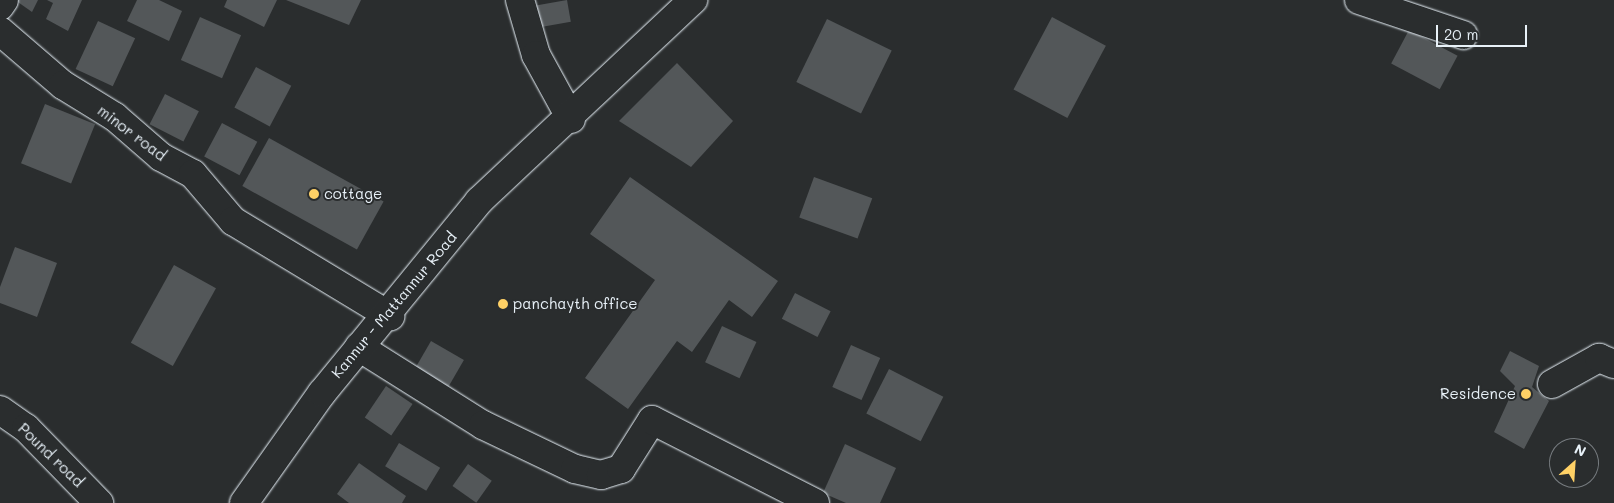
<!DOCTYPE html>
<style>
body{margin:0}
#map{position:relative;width:1614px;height:503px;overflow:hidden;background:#2a2d2e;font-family:Mali,sans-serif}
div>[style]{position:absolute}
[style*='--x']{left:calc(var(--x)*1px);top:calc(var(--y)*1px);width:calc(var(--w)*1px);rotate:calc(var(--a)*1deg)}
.building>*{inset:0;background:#535759;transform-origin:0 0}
.roads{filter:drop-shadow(0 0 1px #e8f1f8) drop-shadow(0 0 1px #e8f1f8)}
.minor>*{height:28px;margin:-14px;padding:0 14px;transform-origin:14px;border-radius:14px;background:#2a2d2e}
.major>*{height:28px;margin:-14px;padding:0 14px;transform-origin:14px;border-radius:14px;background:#2a2d2e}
.dots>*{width:14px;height:14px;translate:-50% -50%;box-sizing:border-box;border:2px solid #2a2d2e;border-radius:50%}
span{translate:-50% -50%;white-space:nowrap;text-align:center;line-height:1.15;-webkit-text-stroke:4px #2a2d2e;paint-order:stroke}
.street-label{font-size:15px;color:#e8f1f8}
.poi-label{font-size:15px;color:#e8f1f8}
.left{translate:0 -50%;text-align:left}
.right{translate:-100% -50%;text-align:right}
.north{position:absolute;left:1549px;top:438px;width:50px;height:50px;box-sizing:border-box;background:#2a2d2e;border:1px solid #767b7f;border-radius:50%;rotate:26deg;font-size:14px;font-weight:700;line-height:20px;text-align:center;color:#e8f1f8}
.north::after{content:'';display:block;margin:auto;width:18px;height:22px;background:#ffd166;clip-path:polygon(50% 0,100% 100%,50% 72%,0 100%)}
.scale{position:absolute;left:1436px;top:25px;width:91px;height:22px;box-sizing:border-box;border:2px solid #e8f1f8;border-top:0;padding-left:6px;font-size:15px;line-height:18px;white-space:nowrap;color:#e8f1f8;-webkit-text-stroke:4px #2a2d2e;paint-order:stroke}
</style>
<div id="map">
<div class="building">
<i style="clip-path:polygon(15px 0,38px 0,32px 12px)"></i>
<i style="clip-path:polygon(47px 0,82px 0,68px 31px,46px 19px,53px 3px)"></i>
<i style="clip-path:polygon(137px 0,159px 0,182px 11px,169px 41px,127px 21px)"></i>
<i style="clip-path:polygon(227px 0,277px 0,264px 27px,224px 7px)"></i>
<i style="clip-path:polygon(286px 0,361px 0,349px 25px)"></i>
<i style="left:567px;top:0;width:22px;height:33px;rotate:80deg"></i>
<i style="left:200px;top:17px;width:45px;height:47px;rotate:24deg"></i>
<i style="left:1052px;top:17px;width:61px;height:82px;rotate:28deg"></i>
<i style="left:827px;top:19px;width:72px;height:70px;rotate:26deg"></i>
<i style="left:98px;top:21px;width:41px;height:53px;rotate:25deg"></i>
<i style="left:1409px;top:30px;width:55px;height:38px;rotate:28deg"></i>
<i style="clip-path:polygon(677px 63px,733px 121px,691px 167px,619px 121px)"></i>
<i style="left:256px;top:67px;width:40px;height:46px;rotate:28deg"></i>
<i style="left:165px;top:94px;width:38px;height:34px;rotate:27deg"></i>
<i style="left:45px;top:104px;width:54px;height:64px;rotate:22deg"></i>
<i style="left:222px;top:123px;width:40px;height:38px;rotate:28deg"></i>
<i style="left:269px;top:138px;width:131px;height:55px;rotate:29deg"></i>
<i style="clip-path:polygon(630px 177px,778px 281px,752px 317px,729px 300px,692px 352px,677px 341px,628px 409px,585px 378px,655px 280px,590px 234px)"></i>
<i style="left:814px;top:177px;width:62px;height:43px;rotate:20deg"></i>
<i style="clip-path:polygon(15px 247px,57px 263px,37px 317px,0 303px,0 287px)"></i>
<i style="left:174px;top:265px;width:48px;height:89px;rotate:29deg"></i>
<i style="left:795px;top:293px;width:40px;height:29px;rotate:27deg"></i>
<i style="left:722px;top:326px;width:38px;height:40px;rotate:25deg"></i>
<i style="left:431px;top:341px;width:38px;height:31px;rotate:30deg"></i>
<i style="left:851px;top:345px;width:32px;height:46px;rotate:24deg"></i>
<i style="clip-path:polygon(1510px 351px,1539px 366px,1532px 387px,1549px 401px,1524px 449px,1494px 432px,1515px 386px,1500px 371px)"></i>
<i style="left:889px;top:369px;width:61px;height:50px;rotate:27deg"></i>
<i style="left:386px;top:386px;width:32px;height:38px;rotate:34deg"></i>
<i style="left:399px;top:443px;width:48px;height:27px;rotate:31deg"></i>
<i style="clip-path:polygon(845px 444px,896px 468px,880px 503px,846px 503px,823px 493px)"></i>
<i style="clip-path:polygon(359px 463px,406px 496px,402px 503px,349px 503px,337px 494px)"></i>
<i style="left:468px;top:464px;width:29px;height:27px;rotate:35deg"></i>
</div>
<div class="roads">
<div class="minor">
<i style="--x:520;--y:0;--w:57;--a:73.8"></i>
<i style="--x:536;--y:55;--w:73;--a:61.3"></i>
<i style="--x:1359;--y:0;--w:110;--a:18.6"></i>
<i style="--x:0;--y:6;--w:7;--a:-56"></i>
<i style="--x:0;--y:31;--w:83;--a:40.6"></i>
<i style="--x:63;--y:85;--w:61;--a:31.6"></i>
<i style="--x:115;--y:117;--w:61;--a:41"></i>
<i style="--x:161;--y:157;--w:36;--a:28"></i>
<i style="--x:193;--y:174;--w:62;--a:49.6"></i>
<i style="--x:233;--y:221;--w:184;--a:31.2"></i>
<i style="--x:359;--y:347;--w:146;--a:32.2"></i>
<i style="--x:483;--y:425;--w:102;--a:25.6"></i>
<i style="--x:575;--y:469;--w:27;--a:13"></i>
<i style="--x:601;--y:475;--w:21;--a:-17"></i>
<i style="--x:621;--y:469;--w:58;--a:-57.7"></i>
<i style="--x:652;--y:420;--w:183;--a:27"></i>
<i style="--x:1552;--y:384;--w:54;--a:-29"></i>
<i style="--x:1599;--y:358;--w:16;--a:22"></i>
<i style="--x:0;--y:410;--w:32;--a:35"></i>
<i style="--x:26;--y:428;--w:105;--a:45.8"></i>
</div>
<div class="major">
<i style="--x:244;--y:503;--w:135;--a:-54.7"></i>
<i style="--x:322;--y:393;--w:248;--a:-50.7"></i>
<i style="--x:479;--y:201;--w:294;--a:-43.2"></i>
</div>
</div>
<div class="dots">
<i style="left:314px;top:194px;background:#ffd166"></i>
<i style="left:503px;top:304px;background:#ffd166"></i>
<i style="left:1526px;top:394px;background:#ffd166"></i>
</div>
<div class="street-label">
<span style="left:132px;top:133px;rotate:37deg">minor road</span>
<span style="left:394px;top:305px;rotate:-50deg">Kannur - Mattannur Road</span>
<span style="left:51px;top:455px;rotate:44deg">Pound road</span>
</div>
<div class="poi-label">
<span class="left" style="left:324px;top:194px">cottage</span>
<span class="left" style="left:513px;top:304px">panchayth office</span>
<span class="right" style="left:1516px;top:394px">Residence</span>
</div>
<div class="north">N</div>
<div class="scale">20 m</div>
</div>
